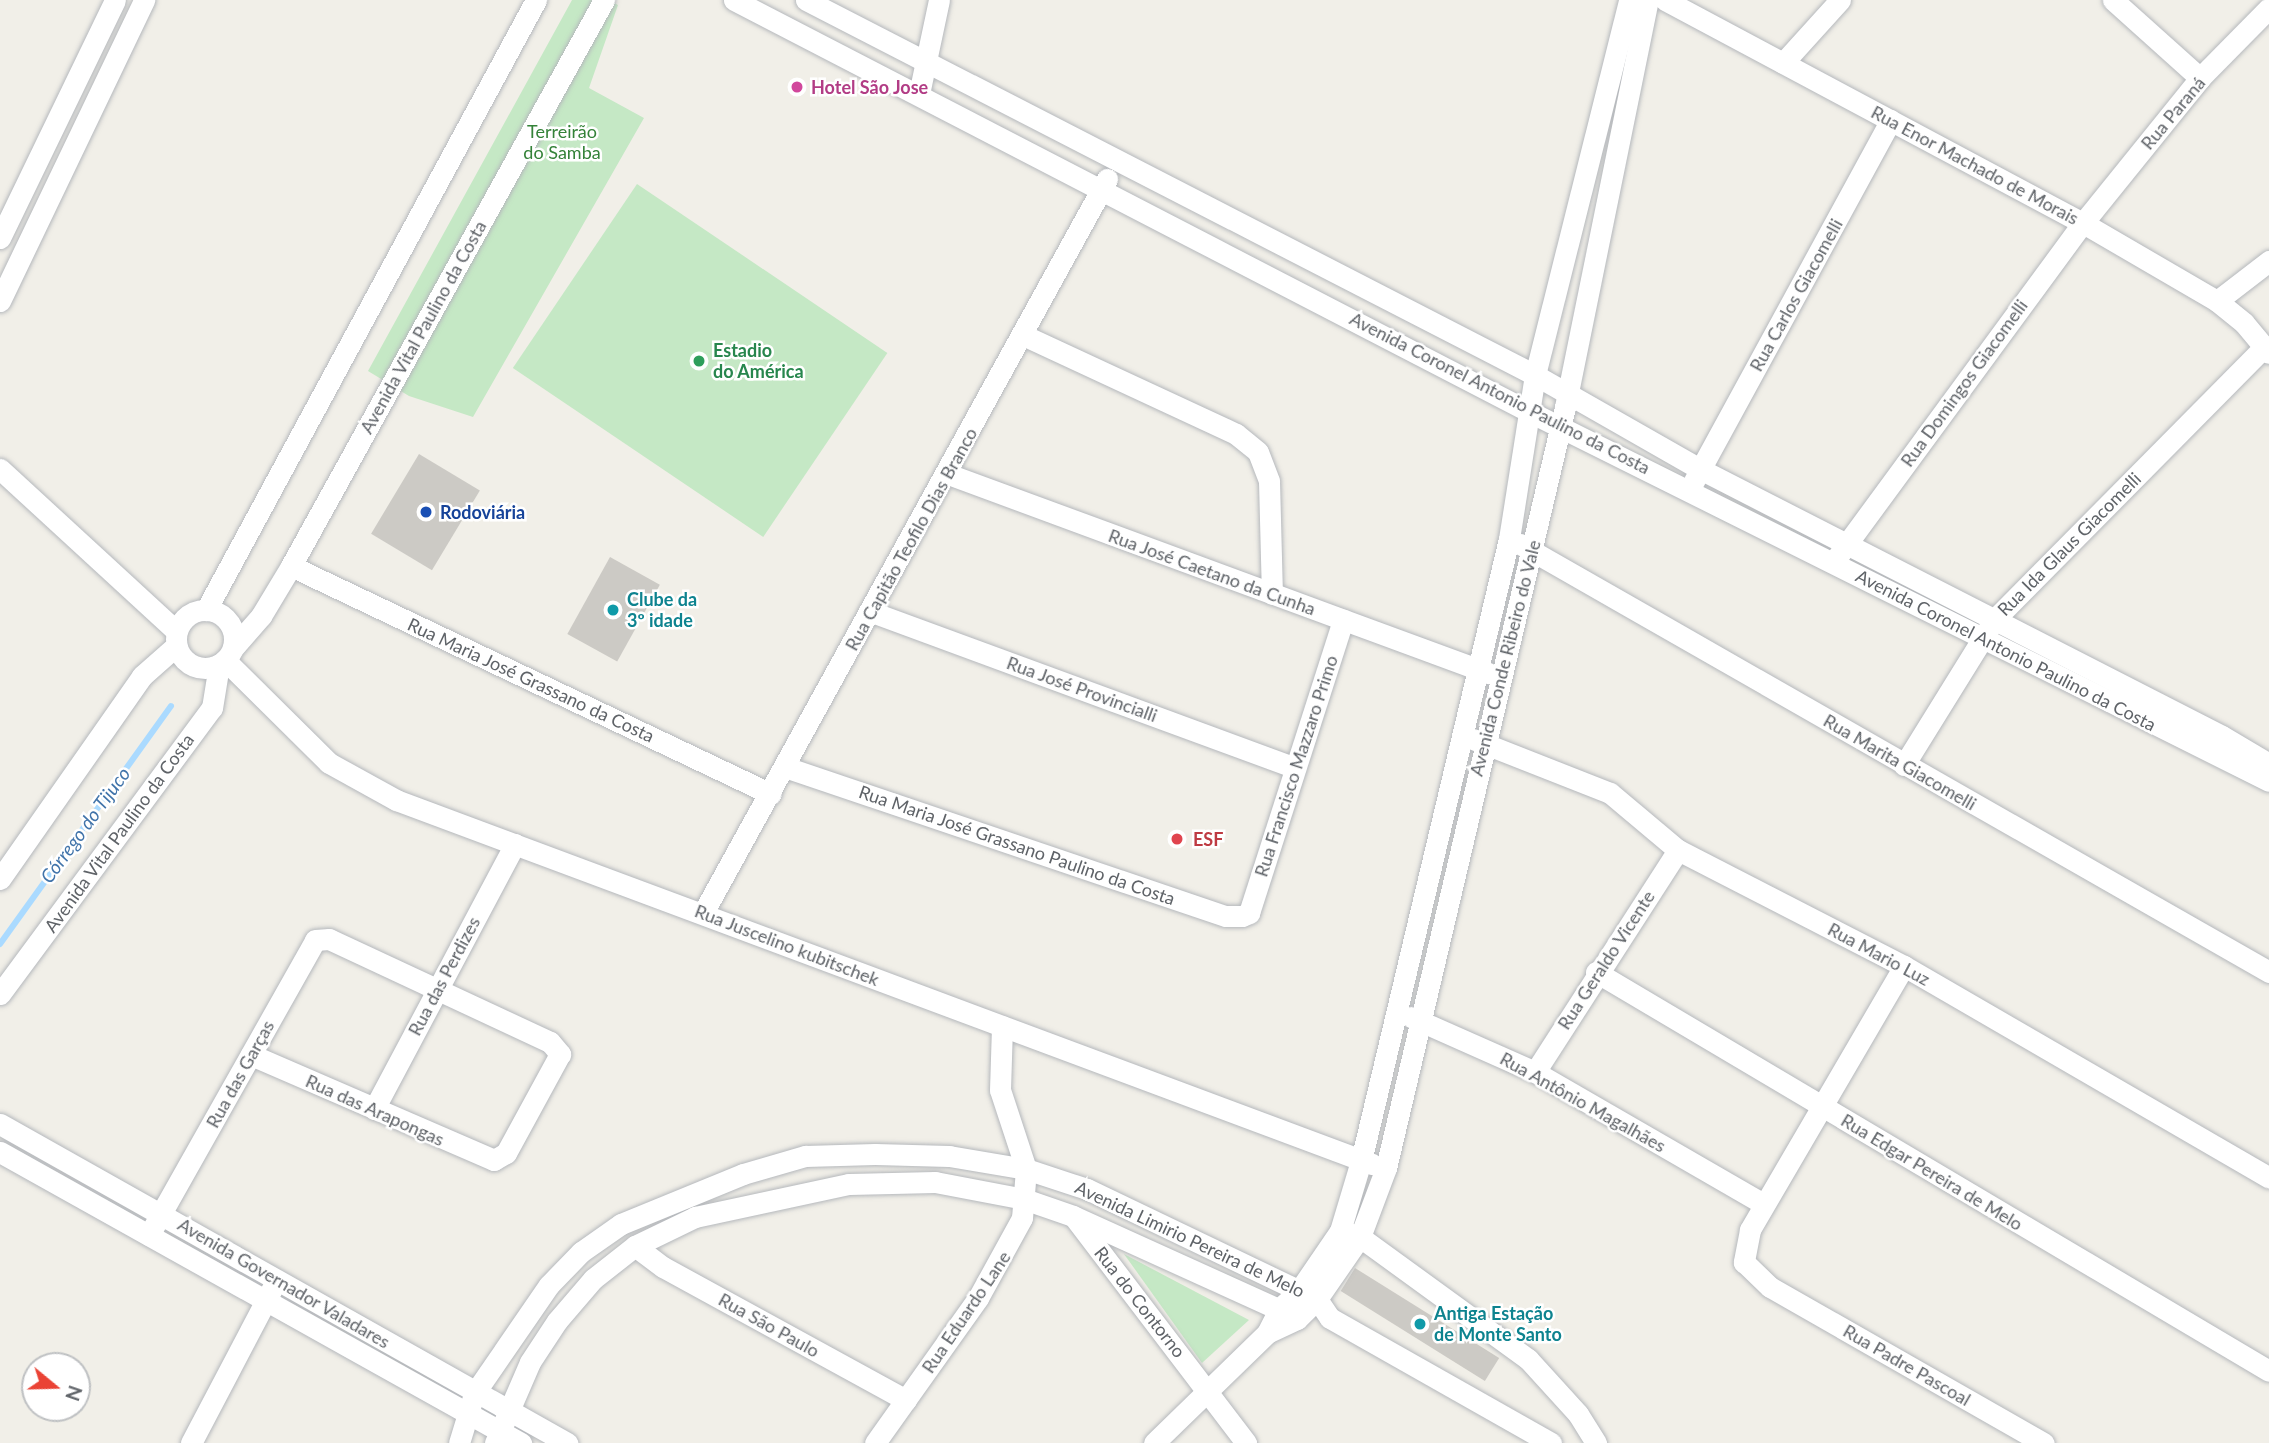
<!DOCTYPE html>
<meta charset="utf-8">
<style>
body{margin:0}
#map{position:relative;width:2269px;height:1443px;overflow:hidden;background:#f1efe8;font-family:Lato,sans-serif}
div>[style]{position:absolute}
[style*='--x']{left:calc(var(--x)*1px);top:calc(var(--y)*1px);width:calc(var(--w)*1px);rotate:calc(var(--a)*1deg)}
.green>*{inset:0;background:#c5e8c5;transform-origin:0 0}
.stream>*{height:6px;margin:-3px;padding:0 3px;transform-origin:3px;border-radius:3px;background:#aadaff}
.building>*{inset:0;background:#cccac5;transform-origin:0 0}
.roads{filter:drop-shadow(0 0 2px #b5b8bc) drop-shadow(0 0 2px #b5b8bc)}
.minor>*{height:21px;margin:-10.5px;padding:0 10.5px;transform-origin:10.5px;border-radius:10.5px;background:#fff}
.minor>.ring{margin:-10.5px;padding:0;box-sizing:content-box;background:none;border:21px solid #fff;border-radius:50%}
.dots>*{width:19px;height:19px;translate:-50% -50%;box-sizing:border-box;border:4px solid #fff;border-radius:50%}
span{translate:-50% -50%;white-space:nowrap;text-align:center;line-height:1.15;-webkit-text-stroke:5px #fff;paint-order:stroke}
.hotel-label{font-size:18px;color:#b23c85;font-weight:700}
.left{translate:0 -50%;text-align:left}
.street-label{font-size:18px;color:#5f6368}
.park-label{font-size:18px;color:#348238}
.leisure-label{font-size:18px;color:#27864d;font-weight:700}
.transit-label{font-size:18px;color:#164399;font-weight:700}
.culture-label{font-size:18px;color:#0d838f;font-weight:700}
.health-label{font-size:18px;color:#be3a42;font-weight:700}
.water-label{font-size:19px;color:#4174aa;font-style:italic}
.north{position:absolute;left:21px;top:1352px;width:70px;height:70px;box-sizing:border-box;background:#fff;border:2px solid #bfc1c3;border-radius:50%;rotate:109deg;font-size:19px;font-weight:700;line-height:28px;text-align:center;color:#5f6368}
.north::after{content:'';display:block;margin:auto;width:24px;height:32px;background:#ea4335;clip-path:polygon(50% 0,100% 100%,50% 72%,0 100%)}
</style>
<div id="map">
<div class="green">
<i style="clip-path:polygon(572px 0,609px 0,618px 5px,589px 88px,644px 118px,473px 417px,409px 396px,368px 371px)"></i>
<i style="left:637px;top:184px;width:302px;height:222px;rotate:34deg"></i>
<i style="clip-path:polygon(1124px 1254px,1249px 1320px,1202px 1363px)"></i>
</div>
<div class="stream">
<i style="--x:0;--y:944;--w:293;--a:-54.3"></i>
</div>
<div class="building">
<i style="left:419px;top:454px;width:71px;height:93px;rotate:31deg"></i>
<i style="left:610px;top:557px;width:57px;height:88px;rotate:29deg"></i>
<i style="left:1355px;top:1268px;width:170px;height:27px;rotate:32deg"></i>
</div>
<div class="roads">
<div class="minor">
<i style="--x:734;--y:0;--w:894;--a:27.37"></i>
<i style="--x:1528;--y:411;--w:828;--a:26.53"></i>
<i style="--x:806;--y:0;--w:820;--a:27.22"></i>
<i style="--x:1535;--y:375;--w:190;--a:29.7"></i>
<i style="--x:1700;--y:469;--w:586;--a:27.09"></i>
<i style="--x:2222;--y:736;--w:55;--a:30.8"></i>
<i style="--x:1665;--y:0;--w:474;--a:28.1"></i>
<i style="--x:2083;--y:223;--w:155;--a:30.2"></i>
<i style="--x:2217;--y:301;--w:35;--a:39"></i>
<i style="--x:2244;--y:323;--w:39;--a:50"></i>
<i style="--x:2113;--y:0;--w:117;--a:41.9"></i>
<i style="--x:1783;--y:63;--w:85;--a:-47.9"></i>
<i style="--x:919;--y:94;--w:96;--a:-78"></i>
<i style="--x:0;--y:238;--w:264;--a:-64.2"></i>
<i style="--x:0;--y:301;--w:334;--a:-64.4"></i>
<i style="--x:2217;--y:301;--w:66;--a:-37.6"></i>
<i style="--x:1023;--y:335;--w:235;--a:24.9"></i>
<i style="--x:1236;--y:434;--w:28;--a:39"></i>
<i style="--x:1258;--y:452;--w:31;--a:69"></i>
<i style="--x:1269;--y:481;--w:113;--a:88.5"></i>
<i style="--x:0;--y:469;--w:239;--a:42.6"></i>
<i style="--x:948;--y:474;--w:576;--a:20.23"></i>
<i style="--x:1694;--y:481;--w:411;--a:-61.4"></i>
<i style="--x:1520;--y:544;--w:863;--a:29.74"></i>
<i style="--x:1838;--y:556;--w:413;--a:-53.7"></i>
<i style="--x:2083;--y:223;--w:186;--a:-51.1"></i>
<i style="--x:2200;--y:78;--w:98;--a:-45.4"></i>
<i style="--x:291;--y:566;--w:531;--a:25.41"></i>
<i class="ring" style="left:176px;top:610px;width:37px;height:37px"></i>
<i style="--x:206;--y:610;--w:694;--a:-61.59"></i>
<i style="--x:869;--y:611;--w:454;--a:20.2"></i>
<i style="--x:233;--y:648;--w:43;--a:-48.8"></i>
<i style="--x:261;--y:616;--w:58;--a:-59"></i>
<i style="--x:291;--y:566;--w:647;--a:-61.06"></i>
<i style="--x:225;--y:660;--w:146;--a:44.7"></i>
<i style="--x:329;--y:763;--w:77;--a:28.9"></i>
<i style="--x:396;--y:800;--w:1042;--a:20.45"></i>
<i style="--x:1473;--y:739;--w:147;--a:21.5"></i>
<i style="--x:1610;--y:793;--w:89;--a:40"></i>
<i style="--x:1678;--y:850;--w:254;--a:27.2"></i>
<i style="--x:1904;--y:966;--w:422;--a:30.1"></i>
<i style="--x:1904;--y:765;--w:171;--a:-58.2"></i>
<i style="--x:1994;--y:620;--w:385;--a:-45.3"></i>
<i style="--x:785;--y:767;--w:465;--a:18.7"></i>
<i style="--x:1226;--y:916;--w:16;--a:0"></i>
<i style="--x:1242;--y:916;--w:8;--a:-23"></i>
<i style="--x:1249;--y:913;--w:308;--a:-72.2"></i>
<i style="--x:0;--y:879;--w:248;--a:-55"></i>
<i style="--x:142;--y:676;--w:45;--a:-41.4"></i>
<i style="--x:703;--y:913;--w:838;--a:-61.17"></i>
<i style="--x:1904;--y:966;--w:306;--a:120.3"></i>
<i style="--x:1750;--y:1230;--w:33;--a:101"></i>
<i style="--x:1744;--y:1262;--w:36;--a:44"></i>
<i style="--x:1770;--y:1287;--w:315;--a:29.7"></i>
<i style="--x:1596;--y:972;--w:782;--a:30.66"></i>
<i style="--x:0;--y:994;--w:356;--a:-53.5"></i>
<i style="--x:212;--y:708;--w:44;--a:-80.8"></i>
<i style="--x:1411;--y:1017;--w:136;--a:23.9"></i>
<i style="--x:1535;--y:1072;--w:264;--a:30"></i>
<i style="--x:1535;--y:1072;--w:264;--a:-57.2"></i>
<i style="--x:374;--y:1109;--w:300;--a:-62"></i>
<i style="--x:0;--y:1124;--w:651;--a:29.36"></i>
<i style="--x:0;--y:1152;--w:597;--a:29.19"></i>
<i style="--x:1074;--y:1217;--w:284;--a:52.7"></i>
<i style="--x:1346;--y:1232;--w:15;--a:20"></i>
<i style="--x:1360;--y:1237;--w:208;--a:36"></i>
<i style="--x:1528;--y:1359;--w:74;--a:47.7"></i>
<i style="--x:1578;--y:1414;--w:34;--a:58"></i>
<i style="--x:149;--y:1235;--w:338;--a:-60.6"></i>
<i style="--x:315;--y:940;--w:14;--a:-4"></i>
<i style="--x:329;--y:939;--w:244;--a:25"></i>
<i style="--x:550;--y:1042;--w:16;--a:50"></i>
<i style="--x:560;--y:1054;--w:113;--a:118.6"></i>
<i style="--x:506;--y:1153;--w:14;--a:150"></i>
<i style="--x:494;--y:1160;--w:265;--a:-156.6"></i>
<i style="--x:635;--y:1246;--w:35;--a:37"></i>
<i style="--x:663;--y:1267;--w:277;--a:28.7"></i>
<i style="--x:1267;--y:1333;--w:27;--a:-63"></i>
<i style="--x:1279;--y:1309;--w:27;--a:-42"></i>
<i style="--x:1299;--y:1291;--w:73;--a:-55.7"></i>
<i style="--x:1340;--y:1231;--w:73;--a:-73.3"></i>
<i style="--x:1361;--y:1161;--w:639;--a:-76.62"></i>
<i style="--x:1509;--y:539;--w:166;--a:-81"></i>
<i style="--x:1535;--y:375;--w:387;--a:-75.9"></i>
<i style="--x:191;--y:1443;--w:176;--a:-62.3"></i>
<i style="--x:459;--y:1443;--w:51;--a:-73"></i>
<i style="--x:474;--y:1394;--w:132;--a:-55.5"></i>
<i style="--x:549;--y:1285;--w:46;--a:-45.9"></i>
<i style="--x:581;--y:1252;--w:49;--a:-35"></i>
<i style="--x:621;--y:1224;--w:132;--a:-22.3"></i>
<i style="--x:743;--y:1174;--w:65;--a:-16.2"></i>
<i style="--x:805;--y:1156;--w:70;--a:-1.6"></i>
<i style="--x:875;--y:1154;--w:74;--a:1.5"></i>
<i style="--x:949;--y:1156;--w:78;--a:9.6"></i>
<i style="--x:1026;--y:1169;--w:64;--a:18.2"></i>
<i style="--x:1087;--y:1189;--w:255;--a:25.6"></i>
<i style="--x:1317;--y:1299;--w:23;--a:56"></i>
<i style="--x:1330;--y:1318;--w:254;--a:29.5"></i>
<i style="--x:495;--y:1443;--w:88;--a:-66.6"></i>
<i style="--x:530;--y:1362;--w:49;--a:-56.6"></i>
<i style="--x:557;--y:1321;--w:55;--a:-49.4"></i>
<i style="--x:593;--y:1279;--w:53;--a:-38.2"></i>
<i style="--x:635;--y:1246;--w:67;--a:-25.8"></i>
<i style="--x:695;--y:1217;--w:157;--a:-12.1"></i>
<i style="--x:849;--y:1184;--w:86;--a:-1.3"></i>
<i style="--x:935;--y:1182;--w:91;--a:10.8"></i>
<i style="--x:1024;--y:1199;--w:52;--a:19.1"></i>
<i style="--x:1073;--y:1216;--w:237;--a:24.4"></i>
<i style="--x:875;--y:1443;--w:178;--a:-54.6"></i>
<i style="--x:978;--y:1298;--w:91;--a:-61.2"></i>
<i style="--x:1022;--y:1218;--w:49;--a:-85.3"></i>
<i style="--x:1026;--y:1169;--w:83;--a:-108.2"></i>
<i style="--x:1000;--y:1090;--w:64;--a:-88.2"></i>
<i style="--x:1154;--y:1443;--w:158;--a:-44.2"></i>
<i style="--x:1267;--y:1333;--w:33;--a:-25"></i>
<i style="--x:1297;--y:1319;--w:28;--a:-45"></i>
<i style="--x:1317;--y:1299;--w:75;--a:-55.3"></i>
<i style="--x:1360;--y:1237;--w:74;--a:-69.4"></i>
<i style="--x:1386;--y:1168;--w:782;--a:-76.76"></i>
<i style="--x:1565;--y:407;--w:415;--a:-78.5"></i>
</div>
</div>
<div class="dots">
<i style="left:797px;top:87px;background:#d1479c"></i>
<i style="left:699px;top:361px;background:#2e9e5b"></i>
<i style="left:426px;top:512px;background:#1a4fb4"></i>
<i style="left:613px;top:610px;background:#0f9aa8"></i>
<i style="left:1177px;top:839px;background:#e0444e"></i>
<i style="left:1420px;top:1324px;background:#0f9aa8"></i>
</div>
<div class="hotel-label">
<span class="left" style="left:811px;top:87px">Hotel São Jose</span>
</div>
<div class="street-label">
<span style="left:2173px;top:113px;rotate:-50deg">Rua Paraná</span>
<span style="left:1975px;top:165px;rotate:28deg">Rua Enor Machado de Morais</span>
<span style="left:1796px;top:295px;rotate:-61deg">Rua Carlos Giacomelli</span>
<span style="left:423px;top:327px;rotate:-61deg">Avenida Vital Paulino da Costa</span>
<span style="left:1964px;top:383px;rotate:-54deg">Rua Domingos Giacomelli</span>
<span style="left:1500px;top:393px;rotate:27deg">Avenida Coronel Antonio Paulino da Costa</span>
<span style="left:911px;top:539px;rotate:-61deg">Rua Capitão Teofilo Dias Branco</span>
<span style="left:2069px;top:544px;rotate:-45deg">Rua Ida Glaus Giacomelli</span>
<span style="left:1212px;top:572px;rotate:20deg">Rua José Caetano da Cunha</span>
<span style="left:2006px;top:650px;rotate:27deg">Avenida Coronel Antonio Paulino da Costa</span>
<span style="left:1505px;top:658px;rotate:-76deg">Avenida Conde Ribeiro do Vale</span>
<span style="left:531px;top:680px;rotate:25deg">Rua Maria José Grassano da Costa</span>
<span style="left:1082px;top:689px;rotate:20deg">Rua José Provincialli</span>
<span style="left:1900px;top:762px;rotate:30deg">Rua Marita Giacomelli</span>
<span style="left:1296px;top:766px;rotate:-72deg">Rua Francisco Mazzaro Primo</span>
<span style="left:119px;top:833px;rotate:-54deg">Avenida Vital Paulino da Costa</span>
<span style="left:1017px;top:845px;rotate:19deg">Rua Maria José Grassano Paulino da Costa</span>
<span style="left:787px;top:945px;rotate:21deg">Rua Juscelino kubitschek</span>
<span style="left:1879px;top:954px;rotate:28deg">Rua Mario Luz</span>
<span style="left:1606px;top:960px;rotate:-57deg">Rua Geraldo Vicente</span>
<span style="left:444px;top:976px;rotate:-62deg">Rua das Perdizes</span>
<span style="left:240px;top:1074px;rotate:-61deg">Rua das Garças</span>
<span style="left:1583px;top:1102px;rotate:29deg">Rua Antônio Magalhães</span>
<span style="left:375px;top:1110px;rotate:24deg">Rua das Arapongas</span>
<span style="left:1932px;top:1172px;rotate:31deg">Rua Edgar Pereira de Melo</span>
<span style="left:1190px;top:1239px;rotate:25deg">Avenida Limirio Pereira de Melo</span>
<span style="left:284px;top:1283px;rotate:30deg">Avenida Governador Valadares</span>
<span style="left:1140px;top:1302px;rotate:52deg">Rua do Contorno</span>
<span style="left:966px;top:1312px;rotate:-56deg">Rua Eduardo Lane</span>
<span style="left:769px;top:1325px;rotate:29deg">Rua São Paulo</span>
<span style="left:1907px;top:1365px;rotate:30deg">Rua Padre Pascoal</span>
</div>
<div class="park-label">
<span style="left:562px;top:142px">Terreirão<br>do Samba</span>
</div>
<div class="leisure-label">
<span class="left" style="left:713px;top:361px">Estadio<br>do América</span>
</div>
<div class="transit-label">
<span class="left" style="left:440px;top:512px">Rodoviária</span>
</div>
<div class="culture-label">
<span class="left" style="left:627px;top:610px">Clube da<br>3º idade</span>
<span class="left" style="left:1434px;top:1324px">Antiga Estação<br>de Monte Santo</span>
</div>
<div class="health-label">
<span class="left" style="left:1193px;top:839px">ESF</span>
</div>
<div class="water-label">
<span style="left:85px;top:825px;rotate:-54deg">Córrego do Tijuco</span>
</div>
<div class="north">N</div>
</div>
